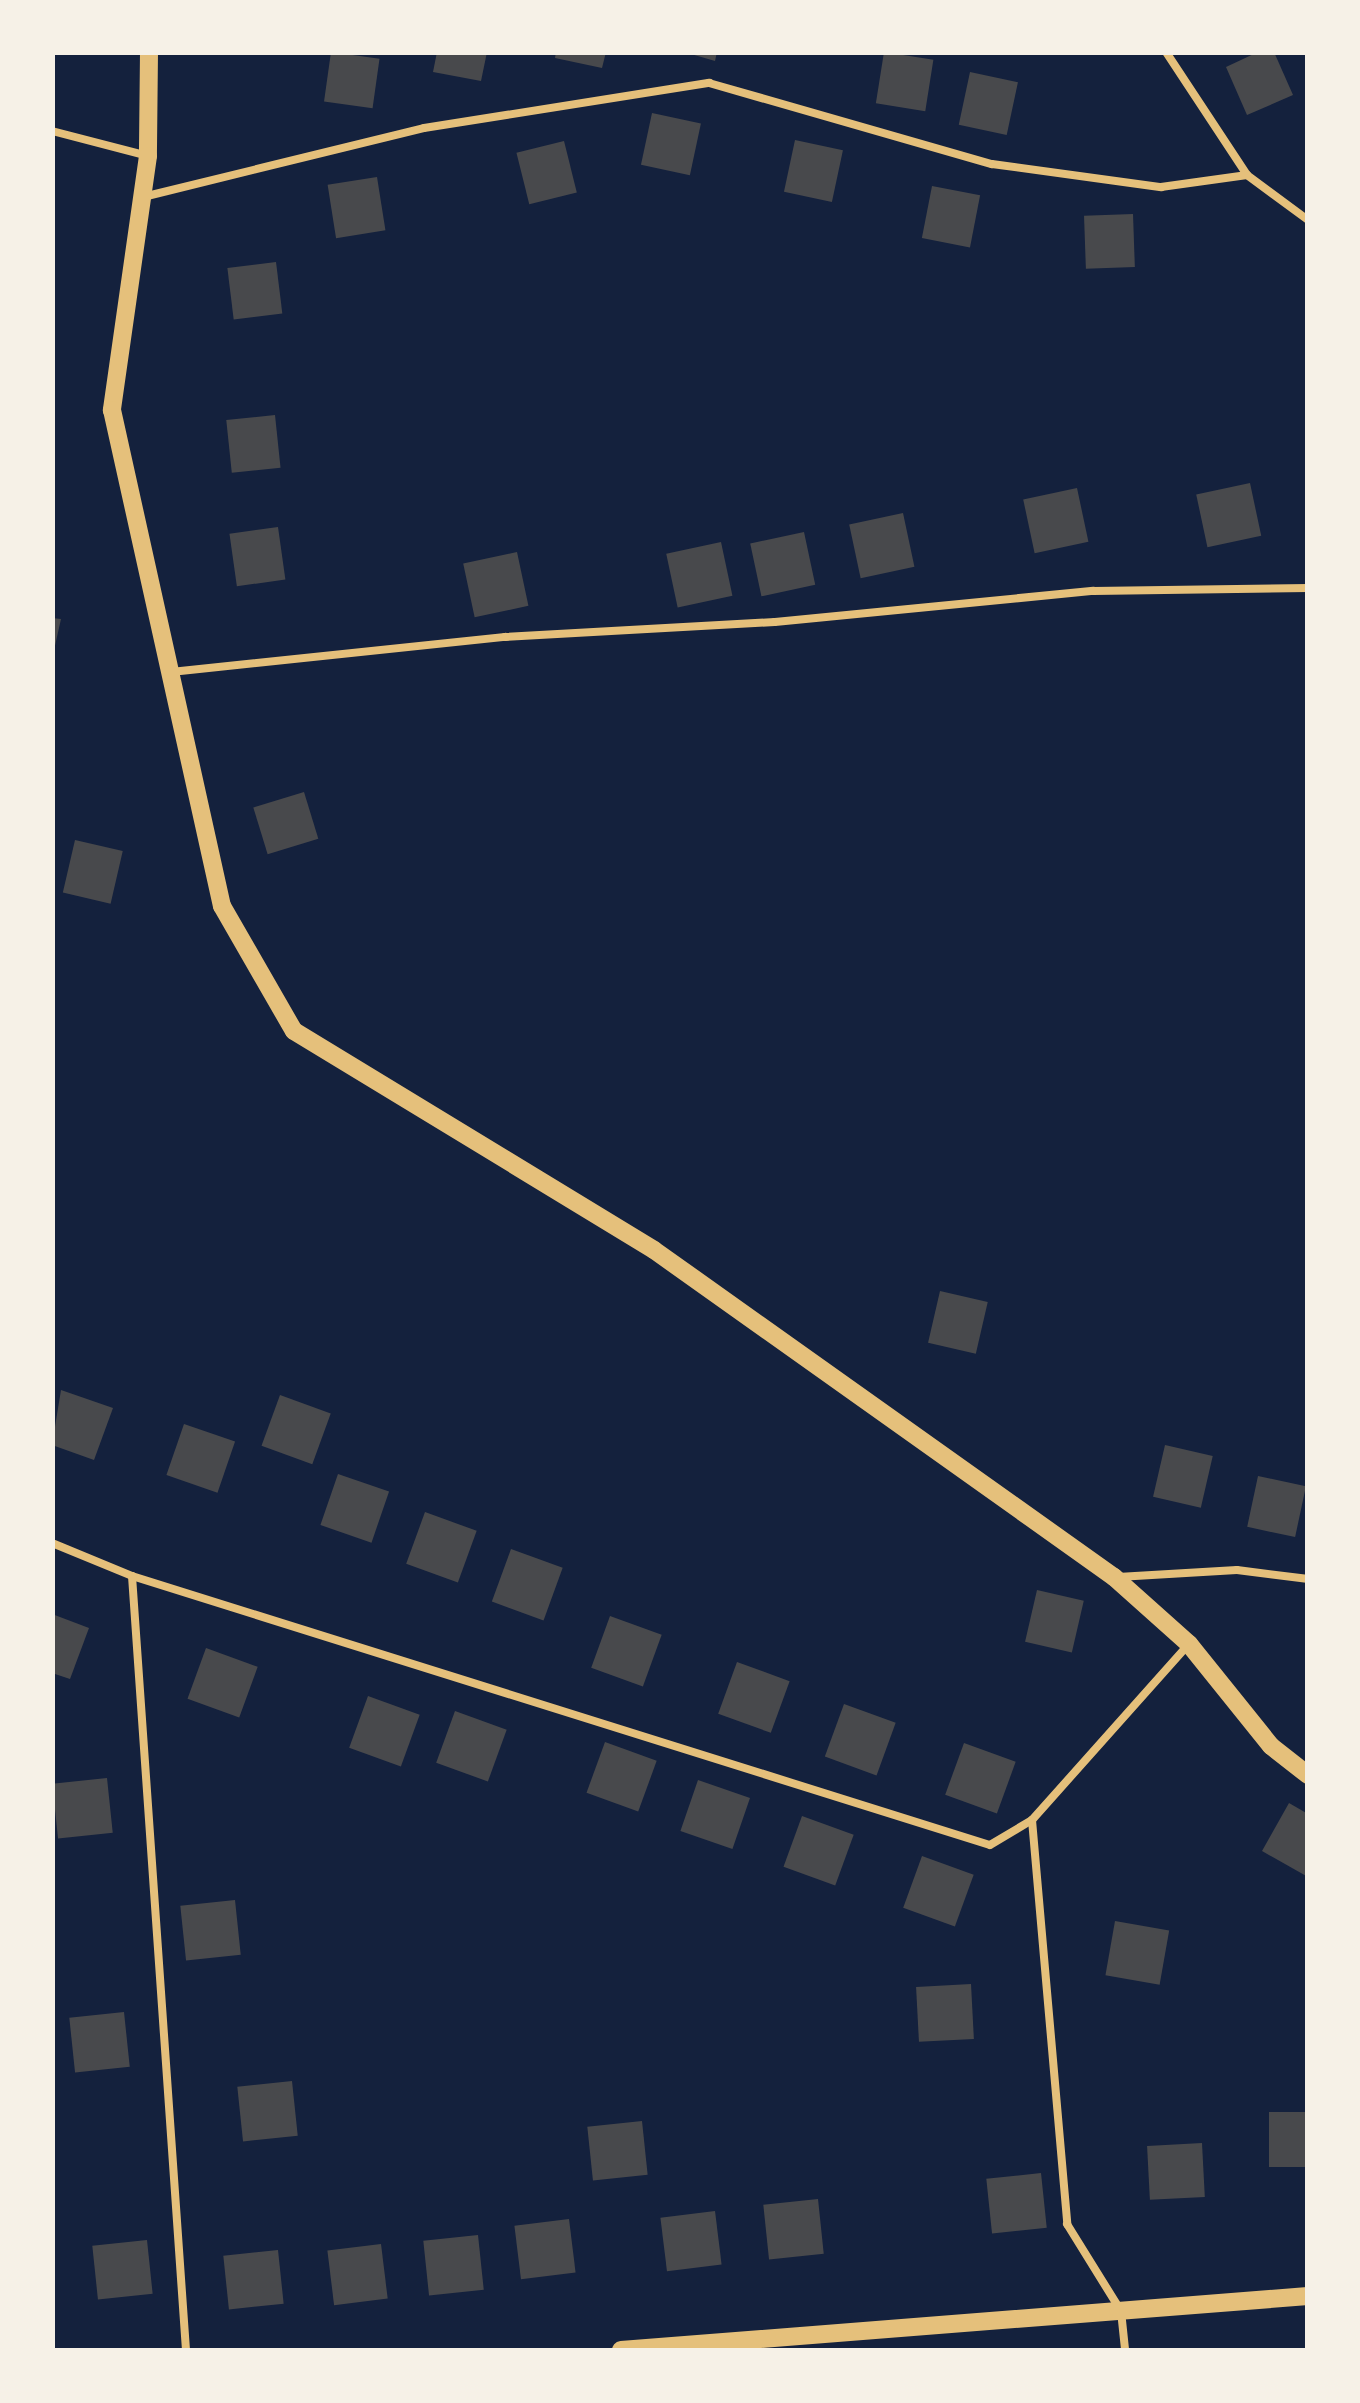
<!DOCTYPE html>
<style>
body{margin:0}
#map{position:relative;width:1360px;height:2403px;overflow:hidden;background:#14213d;font-family:Raleway,sans-serif}
div>[style]{position:absolute}
[style*='--x']{left:calc(var(--x)*1px);top:calc(var(--y)*1px);width:calc(var(--w)*1px);rotate:calc(var(--a)*1deg)}
.building>*{inset:0;background:#48494c;transform-origin:0 0}
.service>*{height:8px;margin:-4px;padding:0 4px;transform-origin:4px;border-radius:4px;background:#e5c07b}
.tertiary>*{height:18px;margin:-9px;padding:0 9px;transform-origin:9px;border-radius:9px;background:#e5c07b}
span{translate:-50% -50%;white-space:nowrap;text-align:center;line-height:1.15;-webkit-text-stroke:8px #f6f1e7;paint-order:stroke}
.frame{position:absolute;inset:0;border:55px solid #f6f1e7;pointer-events:none}
</style>
<div id="map">
<div class="building">
<i style="left:331px;top:52px;width:49px;height:50px;rotate:8deg"></i>
<i style="clip-path:polygon(437px 52px,487px 52px,481px 81px,433px 72px)"></i>
<i style="clip-path:polygon(556px 52px,606px 52px,602px 68px,555px 58px)"></i>
<i style="clip-path:polygon(684px 52px,717px 52px,715px 61px)"></i>
<i style="left:884px;top:52px;width:50px;height:52px;rotate:9deg"></i>
<i style="clip-path:polygon(1258px 52px,1274px 52px,1293px 95px,1247px 115px,1226px 67px)"></i>
<i style="left:970px;top:72px;width:49px;height:54px;rotate:12deg"></i>
<i style="left:652px;top:113px;width:50px;height:53px;rotate:12deg"></i>
<i style="left:795px;top:140px;width:49px;height:53px;rotate:12deg"></i>
<i style="left:564px;top:141px;width:53px;height:49px;rotate:76deg"></i>
<i style="left:377px;top:177px;width:54px;height:50px;rotate:81deg"></i>
<i style="left:932px;top:186px;width:49px;height:53px;rotate:11deg"></i>
<i style="left:1133px;top:214px;width:53px;height:49px;rotate:88deg"></i>
<i style="left:276px;top:262px;width:52px;height:49px;rotate:83deg"></i>
<i style="left:275px;top:415px;width:53px;height:49px;rotate:84deg"></i>
<i style="left:1250px;top:483px;width:54px;height:55px;rotate:78deg"></i>
<i style="left:1077px;top:488px;width:55px;height:55px;rotate:78deg"></i>
<i style="left:903px;top:513px;width:55px;height:55px;rotate:78deg"></i>
<i style="left:278px;top:527px;width:53px;height:49px;rotate:82deg"></i>
<i style="left:804px;top:532px;width:54px;height:55px;rotate:78deg"></i>
<i style="left:721px;top:542px;width:55px;height:56px;rotate:78deg"></i>
<i style="left:517px;top:552px;width:55px;height:55px;rotate:78deg"></i>
<i style="clip-path:polygon(52px 618px,61px 619px,54px 650px,52px 650px)"></i>
<i style="left:304px;top:792px;width:49px;height:53px;rotate:73deg"></i>
<i style="left:75px;top:840px;width:49px;height:54px;rotate:13deg"></i>
<i style="left:940px;top:1291px;width:49px;height:53px;rotate:13deg"></i>
<i style="clip-path:polygon(61px 1390px,113px 1408px,94px 1460px,52px 1445px)"></i>
<i style="left:280px;top:1395px;width:54px;height:54px;rotate:20deg"></i>
<i style="left:184px;top:1424px;width:54px;height:54px;rotate:19deg"></i>
<i style="left:1165px;top:1445px;width:49px;height:53px;rotate:13deg"></i>
<i style="left:338px;top:1474px;width:54px;height:54px;rotate:19deg"></i>
<i style="left:1258px;top:1476px;width:49px;height:52px;rotate:12deg"></i>
<i style="left:425px;top:1512px;width:55px;height:55px;rotate:20deg"></i>
<i style="left:511px;top:1549px;width:55px;height:56px;rotate:20deg"></i>
<i style="left:1037px;top:1590px;width:48px;height:53px;rotate:13deg"></i>
<i style="clip-path:polygon(52px 1614px,89px 1628px,70px 1679px,52px 1673px)"></i>
<i style="left:610px;top:1616px;width:55px;height:55px;rotate:20deg"></i>
<i style="left:206px;top:1648px;width:55px;height:54px;rotate:20deg"></i>
<i style="left:737px;top:1662px;width:56px;height:55px;rotate:20deg"></i>
<i style="left:368px;top:1696px;width:55px;height:55px;rotate:20deg"></i>
<i style="left:844px;top:1704px;width:55px;height:56px;rotate:20deg"></i>
<i style="left:455px;top:1711px;width:55px;height:55px;rotate:20deg"></i>
<i style="left:605px;top:1742px;width:55px;height:54px;rotate:20deg"></i>
<i style="left:964px;top:1743px;width:55px;height:55px;rotate:20deg"></i>
<i style="left:107px;top:1778px;width:55px;height:55px;rotate:84deg"></i>
<i style="left:698px;top:1780px;width:55px;height:54px;rotate:19deg"></i>
<i style="clip-path:polygon(1289px 1803px,1308px 1814px,1308px 1877px,1262px 1851px)"></i>
<i style="left:802px;top:1816px;width:55px;height:54px;rotate:20deg"></i>
<i style="left:922px;top:1856px;width:55px;height:55px;rotate:20deg"></i>
<i style="left:235px;top:1900px;width:55px;height:55px;rotate:84deg"></i>
<i style="left:1115px;top:1921px;width:55px;height:55px;rotate:10deg"></i>
<i style="left:971px;top:1984px;width:55px;height:55px;rotate:87deg"></i>
<i style="left:124px;top:2012px;width:55px;height:55px;rotate:84deg"></i>
<i style="left:292px;top:2081px;width:55px;height:55px;rotate:84deg"></i>
<i style="left:1308px;top:2112px;width:55px;height:39px;rotate:90deg"></i>
<i style="left:642px;top:2121px;width:54px;height:55px;rotate:84deg"></i>
<i style="left:1202px;top:2143px;width:54px;height:55px;rotate:87deg"></i>
<i style="left:1041px;top:2173px;width:55px;height:55px;rotate:84deg"></i>
<i style="left:818px;top:2199px;width:55px;height:55px;rotate:84deg"></i>
<i style="left:715px;top:2211px;width:54px;height:55px;rotate:83deg"></i>
<i style="left:569px;top:2219px;width:54px;height:55px;rotate:83deg"></i>
<i style="left:478px;top:2235px;width:55px;height:55px;rotate:84deg"></i>
<i style="left:147px;top:2240px;width:54px;height:55px;rotate:84deg"></i>
<i style="left:381px;top:2244px;width:55px;height:54px;rotate:83deg"></i>
<i style="left:278px;top:2250px;width:54px;height:55px;rotate:84deg"></i>
</div>
<div class="service">
<i style="--x:1166;--y:52;--w:147;--a:56.6"></i>
<i style="--x:1247;--y:175;--w:76;--a:36.4"></i>
<i style="--x:52;--y:131;--w:99;--a:14.6"></i>
<i style="--x:143;--y:197;--w:289;--a:-13.8"></i>
<i style="--x:424;--y:128;--w:289;--a:-9"></i>
<i style="--x:709;--y:83;--w:294;--a:16"></i>
<i style="--x:992;--y:164;--w:171;--a:7.8"></i>
<i style="--x:1161;--y:187;--w:87;--a:-7.9"></i>
<i style="--x:171;--y:672;--w:336;--a:-6"></i>
<i style="--x:505;--y:637;--w:270;--a:-3.2"></i>
<i style="--x:775;--y:622;--w:320;--a:-5.6"></i>
<i style="--x:1093;--y:591;--w:215;--a:-0.8"></i>
<i style="--x:52;--y:1543;--w:87;--a:22.4"></i>
<i style="--x:132;--y:1576;--w:899;--a:17.41"></i>
<i style="--x:990;--y:1845;--w:49;--a:-30.8"></i>
<i style="--x:1032;--y:1820;--w:236;--a:-48.3"></i>
<i style="--x:132;--y:1576;--w:776;--a:86.01"></i>
<i style="--x:1118;--y:1577;--w:119;--a:-3.4"></i>
<i style="--x:1237;--y:1570;--w:72;--a:7.2"></i>
<i style="--x:1032;--y:1820;--w:406;--a:85"></i>
<i style="--x:1067;--y:2224;--w:102;--a:58.2"></i>
<i style="--x:1121;--y:2311;--w:39;--a:84"></i>
</div>
<div class="tertiary">
<i style="--x:149;--y:52;--w:104;--a:90.6"></i>
<i style="--x:148;--y:156;--w:257;--a:98.1"></i>
<i style="--x:112;--y:410;--w:508;--a:77.5"></i>
<i style="--x:222;--y:906;--w:144;--a:60.1"></i>
<i style="--x:294;--y:1031;--w:421;--a:31.3"></i>
<i style="--x:654;--y:1250;--w:564;--a:35.41"></i>
<i style="--x:1114;--y:1577;--w:101;--a:41.8"></i>
<i style="--x:1189;--y:1644;--w:131;--a:51.2"></i>
<i style="--x:1271;--y:1746;--w:47;--a:38.1"></i>
<i style="--x:621;--y:2350;--w:689;--a:-4.49"></i>
</div>
<div class="frame"></div>
</div>
